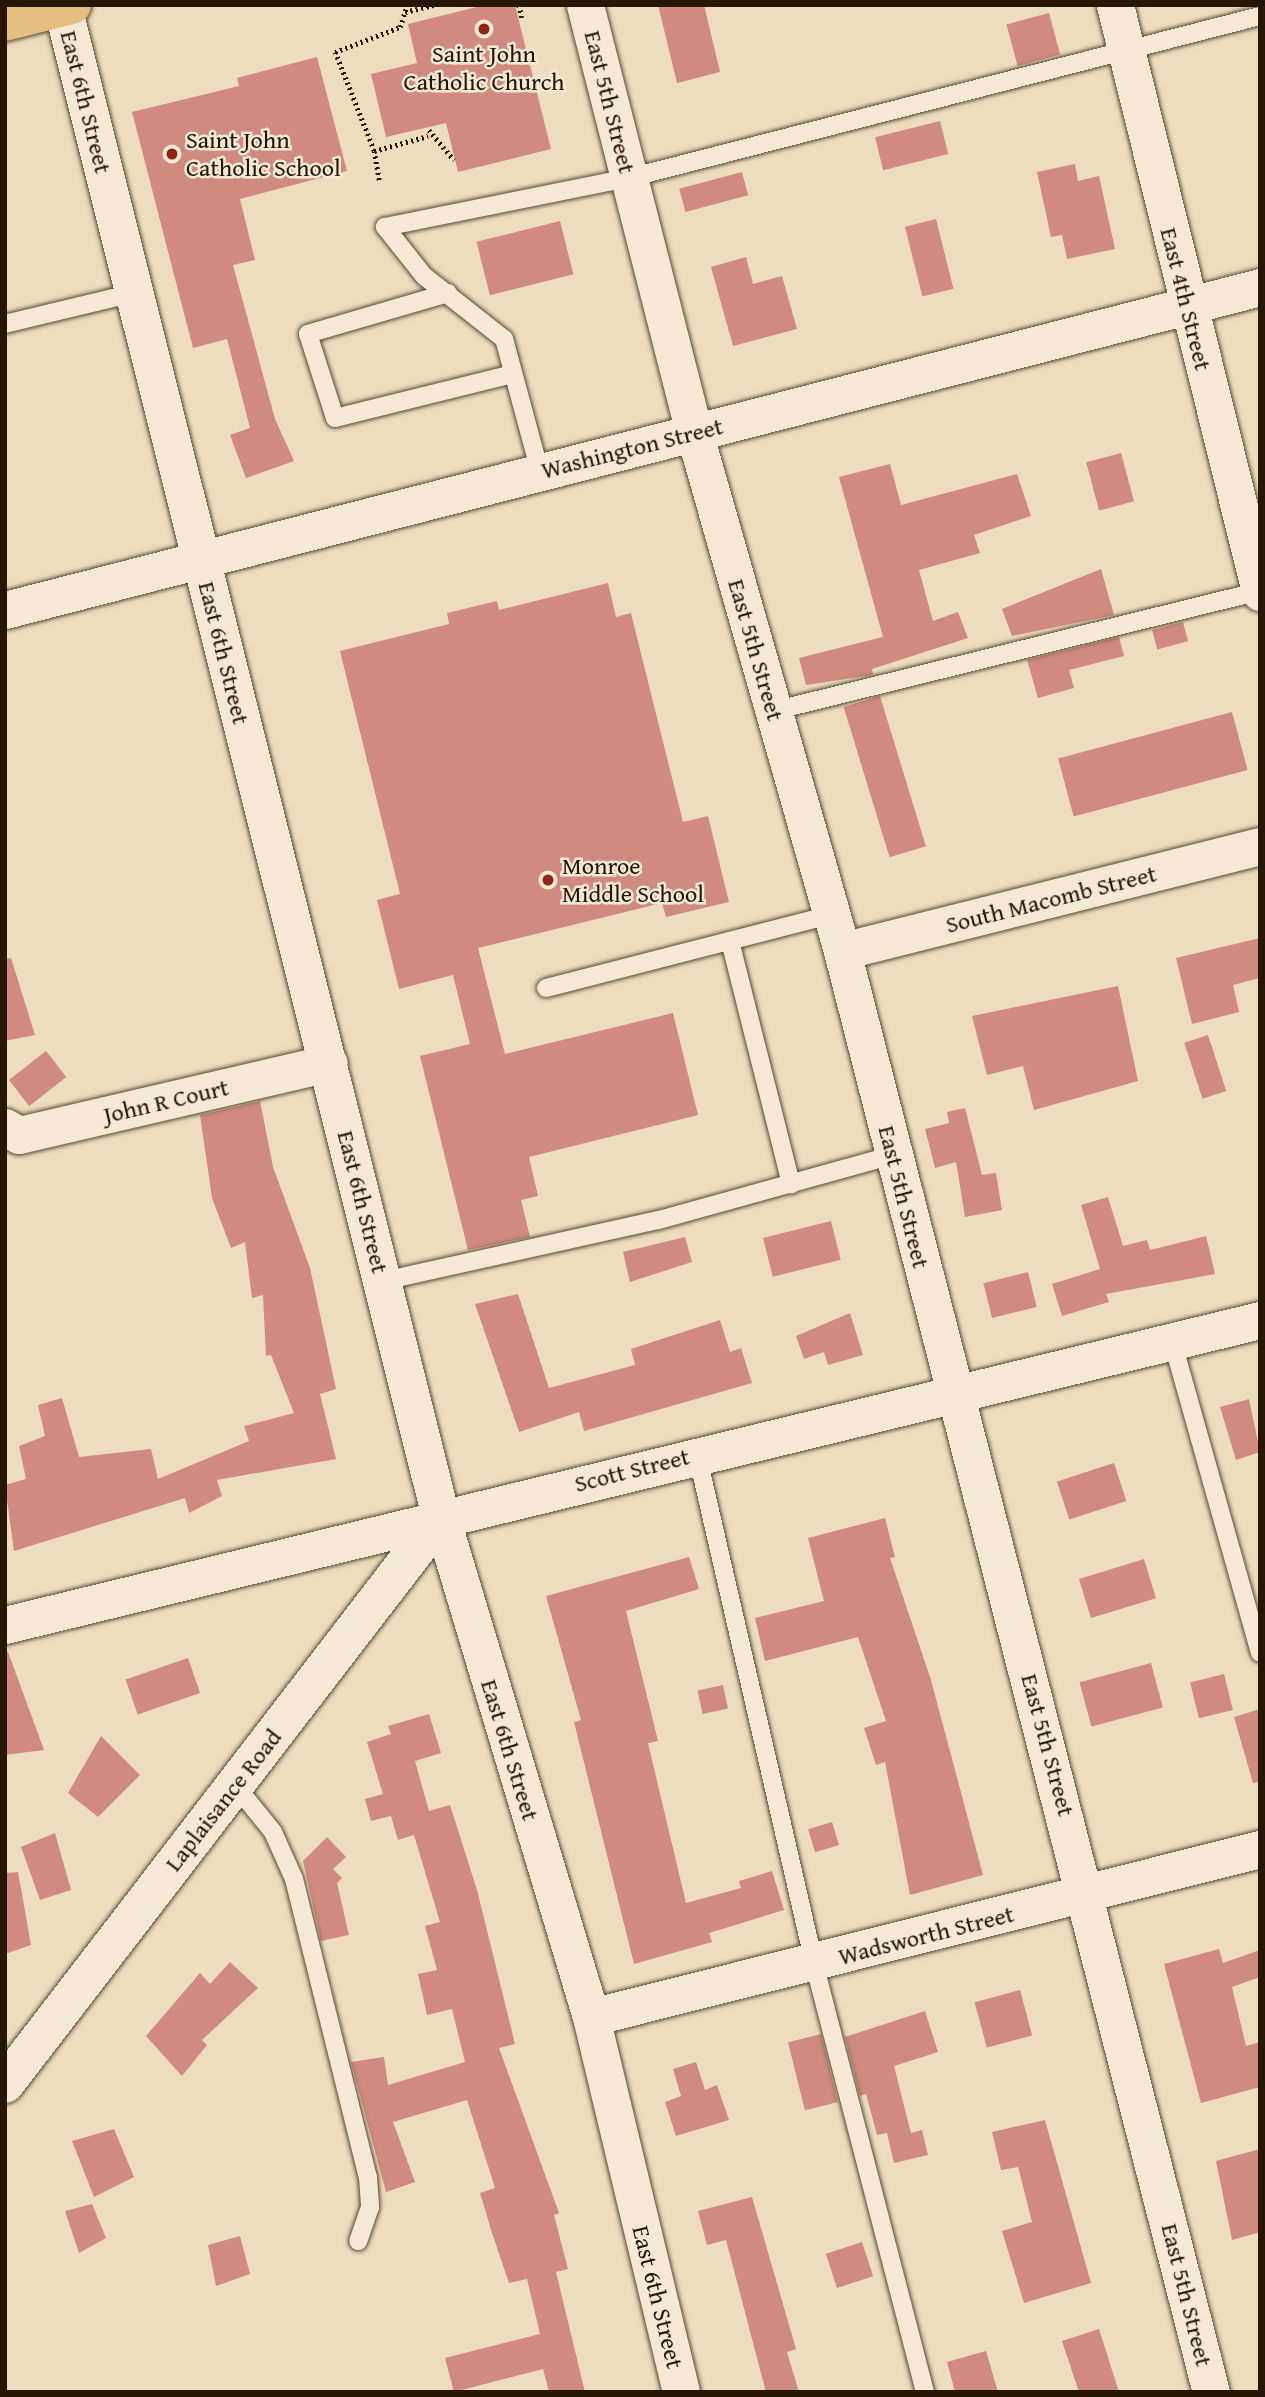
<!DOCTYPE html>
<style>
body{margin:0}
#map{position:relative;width:1265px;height:2397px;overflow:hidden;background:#edddbe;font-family:"Gentium Book Plus",serif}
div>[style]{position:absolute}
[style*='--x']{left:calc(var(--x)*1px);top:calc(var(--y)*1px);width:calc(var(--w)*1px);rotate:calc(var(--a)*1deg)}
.building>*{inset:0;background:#d08a81;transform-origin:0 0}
.path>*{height:4.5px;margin-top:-2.25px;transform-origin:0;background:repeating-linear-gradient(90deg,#271604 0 2px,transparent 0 5.5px)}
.roads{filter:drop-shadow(0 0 2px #584832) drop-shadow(0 0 2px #584832)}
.lane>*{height:18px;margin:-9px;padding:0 9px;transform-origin:9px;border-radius:9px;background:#f3e9d5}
.street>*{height:37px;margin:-18.5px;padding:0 18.5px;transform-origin:18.5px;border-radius:18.5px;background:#f3e9d5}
.secondary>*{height:38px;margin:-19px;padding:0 19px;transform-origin:19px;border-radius:19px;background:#f3e9d5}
.primary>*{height:38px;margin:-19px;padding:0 19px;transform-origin:19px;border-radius:19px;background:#e6be7f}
.dots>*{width:19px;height:19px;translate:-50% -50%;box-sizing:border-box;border:4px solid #f3e9d5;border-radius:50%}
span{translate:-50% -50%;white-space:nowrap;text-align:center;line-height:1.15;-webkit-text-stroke:5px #f3e9d5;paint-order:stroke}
.poi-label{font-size:24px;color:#271604}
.left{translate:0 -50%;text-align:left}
.street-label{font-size:24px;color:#271604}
.frame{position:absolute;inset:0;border:7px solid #271604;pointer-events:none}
</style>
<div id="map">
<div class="building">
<i style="clip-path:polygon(485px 5px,515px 5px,551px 149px,458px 172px,446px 123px,386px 137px,371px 74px,417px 63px,408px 24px)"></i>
<i style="clip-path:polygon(658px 5px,704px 5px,720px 72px,677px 83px)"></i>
<i style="left:1049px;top:13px;width:43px;height:44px;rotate:75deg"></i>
<i style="clip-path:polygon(317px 57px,347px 171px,240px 199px,255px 260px,233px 265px,275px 419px,294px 461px,246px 478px,230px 435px,250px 428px,227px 339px,193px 348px,132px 112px,239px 86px,237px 78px)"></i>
<i style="left:940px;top:121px;width:34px;height:67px;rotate:76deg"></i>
<i style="clip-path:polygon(1075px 164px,1078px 181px,1099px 176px,1115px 249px,1067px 259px,1062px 235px,1051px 237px,1037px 172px)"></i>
<i style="left:742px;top:172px;width:24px;height:65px;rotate:75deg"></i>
<i style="left:936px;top:219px;width:72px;height:32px;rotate:76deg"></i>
<i style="left:560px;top:221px;width:55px;height:86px;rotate:76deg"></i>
<i style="clip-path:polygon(746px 257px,753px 284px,782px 276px,797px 329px,733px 346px,711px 267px)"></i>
<i style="left:1121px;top:453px;width:50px;height:36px;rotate:75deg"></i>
<i style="clip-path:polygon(890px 464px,901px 505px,1017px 474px,1031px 516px,974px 535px,980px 553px,919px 570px,933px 621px,958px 612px,968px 638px,872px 669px,873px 675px,806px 685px,799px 658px,883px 637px,839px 477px)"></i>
<i style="clip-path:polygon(1101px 569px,1114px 615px,1012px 636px,1002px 609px)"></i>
<i style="clip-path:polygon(608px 583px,616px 617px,631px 613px,683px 822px,708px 816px,729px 902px,666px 917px,662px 903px,478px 948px,505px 1054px,673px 1013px,698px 1115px,529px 1157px,538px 1196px,521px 1200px,530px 1237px,468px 1250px,420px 1056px,470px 1044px,453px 975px,399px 989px,377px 900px,400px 894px,340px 651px,449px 624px,447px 613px,497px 601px,499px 610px)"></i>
<i style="left:1183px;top:622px;width:20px;height:32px;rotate:75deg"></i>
<i style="clip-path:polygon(1119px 637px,1124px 656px,1069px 670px,1074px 688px,1038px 698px,1027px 660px)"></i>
<i style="left:880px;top:696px;width:157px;height:38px;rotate:73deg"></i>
<i style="left:1232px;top:712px;width:60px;height:180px;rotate:75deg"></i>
<i style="clip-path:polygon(1260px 938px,1260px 978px,1233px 985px,1239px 1012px,1192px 1024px,1176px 958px)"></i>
<i style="clip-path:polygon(11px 958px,35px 1035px,5px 1041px,5px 959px)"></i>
<i style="clip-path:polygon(1118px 986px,1138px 1081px,1034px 1110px,1023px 1066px,987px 1075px,972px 1016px)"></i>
<i style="left:1208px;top:1035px;width:59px;height:25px;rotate:72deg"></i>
<i style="left:46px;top:1051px;width:33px;height:47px;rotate:52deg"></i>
<i style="clip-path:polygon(260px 1101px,273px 1167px,310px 1268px,336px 1389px,320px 1394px,336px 1459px,217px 1480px,222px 1496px,189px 1513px,185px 1498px,14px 1551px,5px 1485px,26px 1479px,19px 1446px,45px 1436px,38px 1405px,62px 1398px,79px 1457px,151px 1449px,158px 1479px,249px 1441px,244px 1426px,294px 1413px,271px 1355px,266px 1356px,263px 1295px,252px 1298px,245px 1242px,231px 1248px,212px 1198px,200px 1115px)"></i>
<i style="clip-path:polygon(965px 1108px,982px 1175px,996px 1173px,1002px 1210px,965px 1217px,956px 1162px,935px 1168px,925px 1129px,949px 1123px,947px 1112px)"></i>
<i style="clip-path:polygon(1108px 1197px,1123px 1246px,1147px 1240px,1150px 1250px,1206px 1236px,1215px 1274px,1106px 1294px,1109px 1302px,1062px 1316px,1052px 1284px,1100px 1269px,1081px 1205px)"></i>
<i style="left:831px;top:1221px;width:40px;height:70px;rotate:76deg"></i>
<i style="clip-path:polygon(685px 1237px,692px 1262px,630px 1282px,623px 1252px)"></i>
<i style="left:1028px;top:1272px;width:36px;height:46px;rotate:76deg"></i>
<i style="clip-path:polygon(518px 1294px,549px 1388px,635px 1365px,631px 1349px,720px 1320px,730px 1352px,741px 1348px,752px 1383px,584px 1431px,579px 1412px,519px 1432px,475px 1304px)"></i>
<i style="clip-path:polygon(850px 1313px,863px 1355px,828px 1365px,824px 1352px,804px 1359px,796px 1336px)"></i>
<i style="clip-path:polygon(1249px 1399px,1260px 1452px,1236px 1460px,1220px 1407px)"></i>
<i style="left:1114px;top:1463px;width:40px;height:60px;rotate:72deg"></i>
<i style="clip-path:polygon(885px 1518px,895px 1557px,890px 1558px,931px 1680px,983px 1875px,910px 1895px,885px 1762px,876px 1765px,864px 1728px,886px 1721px,858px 1637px,765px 1661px,755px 1618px,824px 1601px,808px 1538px)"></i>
<i style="clip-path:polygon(689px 1557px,699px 1589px,626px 1611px,658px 1741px,648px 1743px,686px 1903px,741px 1888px,739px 1881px,772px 1871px,784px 1910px,709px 1933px,712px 1942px,634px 1964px,574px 1722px,581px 1720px,546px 1596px)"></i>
<i style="left:1144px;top:1559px;width:41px;height:68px;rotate:73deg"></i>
<i style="clip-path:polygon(5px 1652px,8px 1652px,44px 1750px,5px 1755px)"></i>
<i style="left:188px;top:1658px;width:37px;height:66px;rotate:71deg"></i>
<i style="left:1151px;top:1663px;width:46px;height:74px;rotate:75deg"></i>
<i style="left:1224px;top:1674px;width:37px;height:35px;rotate:76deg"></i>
<i style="left:723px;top:1685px;width:24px;height:26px;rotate:78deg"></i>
<i style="clip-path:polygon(1260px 1709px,1260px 1782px,1253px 1783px,1234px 1717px)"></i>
<i style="clip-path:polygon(429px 1714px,441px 1753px,415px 1761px,429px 1811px,450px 1805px,477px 1890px,515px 2044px,499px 2048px,559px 2213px,554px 2215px,568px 2269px,556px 2272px,585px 2392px,549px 2392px,543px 2369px,454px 2392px,445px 2358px,540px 2334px,527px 2279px,509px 2283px,492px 2233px,480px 2193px,495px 2188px,467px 2100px,393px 2122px,415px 2182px,386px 2192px,351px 2062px,384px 2057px,388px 2085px,465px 2062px,452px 2009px,427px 2015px,418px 1974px,437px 1970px,425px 1926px,440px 1922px,414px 1835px,398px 1840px,391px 1816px,371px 1821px,365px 1799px,383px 1794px,367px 1742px,391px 1734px,388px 1726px)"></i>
<i style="clip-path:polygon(101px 1736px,140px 1775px,98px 1817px,68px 1793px)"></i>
<i style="left:832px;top:1822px;width:24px;height:25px;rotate:73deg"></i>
<i style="clip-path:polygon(55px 1833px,71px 1890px,40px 1900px,21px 1847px)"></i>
<i style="clip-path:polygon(327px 1837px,346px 1857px,333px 1869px,342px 1878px,337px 1883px,349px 1935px,321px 1941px,303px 1861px)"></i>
<i style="clip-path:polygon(18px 1872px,31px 1945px,5px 1954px,5px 1873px)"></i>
<i style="clip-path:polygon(1219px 1949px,1223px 1963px,1260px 1950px,1260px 1977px,1232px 1987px,1246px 2046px,1260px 2042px,1260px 2087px,1201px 2103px,1164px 1964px)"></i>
<i style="clip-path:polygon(230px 1962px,258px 1988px,202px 2040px,207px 2045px,182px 2076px,146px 2036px,200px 1973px,210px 1984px)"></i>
<i style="left:1020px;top:1990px;width:47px;height:47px;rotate:75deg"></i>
<i style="clip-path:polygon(925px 2011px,938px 2052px,894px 2066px,911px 2133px,922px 2130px,928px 2155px,894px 2163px,887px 2133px,877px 2135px,866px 2094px,860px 2096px,845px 2037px)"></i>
<i style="left:821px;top:2034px;width:70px;height:34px;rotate:76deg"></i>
<i style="clip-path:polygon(696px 2062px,705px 2090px,717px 2085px,729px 2120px,676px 2136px,665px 2102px,681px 2096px,673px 2069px)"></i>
<i style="clip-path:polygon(1045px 2120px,1091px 2283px,1024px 2303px,1002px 2231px,1032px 2222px,1018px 2167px,1001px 2170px,992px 2132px)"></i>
<i style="clip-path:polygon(114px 2129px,134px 2177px,94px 2197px,72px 2141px)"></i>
<i style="clip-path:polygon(1260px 2149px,1260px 2232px,1232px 2240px,1216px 2161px)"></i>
<i style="clip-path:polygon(752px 2197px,796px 2349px,787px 2352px,799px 2392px,766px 2392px,726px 2240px,707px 2245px,698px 2211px)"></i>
<i style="clip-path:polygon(92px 2204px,106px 2238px,79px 2253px,65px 2211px)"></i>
<i style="clip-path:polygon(240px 2236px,250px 2274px,216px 2286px,208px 2245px)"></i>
<i style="left:862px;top:2242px;width:36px;height:38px;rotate:72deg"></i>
<i style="clip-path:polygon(1099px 2329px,1119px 2392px,1079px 2392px,1062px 2341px)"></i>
<i style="clip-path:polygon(986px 2351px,998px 2392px,955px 2392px,947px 2362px)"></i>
</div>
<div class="path">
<i style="--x:519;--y:5;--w:13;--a:77"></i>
<i style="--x:405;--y:12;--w:30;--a:-14"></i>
<i style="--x:429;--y:130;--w:39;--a:50"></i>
<i style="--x:374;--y:151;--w:106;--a:-111.5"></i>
<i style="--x:335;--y:52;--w:70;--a:-21"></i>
<i style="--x:400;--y:27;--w:23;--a:-72"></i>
<i style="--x:379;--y:180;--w:29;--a:-100"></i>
<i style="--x:374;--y:151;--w:56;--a:-15.5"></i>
</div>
<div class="roads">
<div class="lane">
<i style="--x:448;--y:293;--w:146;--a:163.7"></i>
<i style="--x:308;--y:334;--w:88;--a:72.2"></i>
<i style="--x:335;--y:418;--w:183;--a:-13.9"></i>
<i style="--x:5;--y:324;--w:133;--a:-13.5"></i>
<i style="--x:540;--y:472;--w:138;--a:-105.1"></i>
<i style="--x:504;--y:339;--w:102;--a:-141.8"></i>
<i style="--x:424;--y:276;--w:63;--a:-128.5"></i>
<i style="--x:385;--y:227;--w:249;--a:-11.4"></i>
<i style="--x:629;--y:178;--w:651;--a:-14.4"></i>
<i style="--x:773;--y:711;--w:502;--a:-13.84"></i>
<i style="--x:730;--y:941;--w:251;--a:75.9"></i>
<i style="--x:546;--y:988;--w:294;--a:-14.4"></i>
<i style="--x:383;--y:1281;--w:283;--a:-12.5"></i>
<i style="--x:659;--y:1220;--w:244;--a:-15.5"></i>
<i style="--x:1172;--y:1340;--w:325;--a:74.3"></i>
<i style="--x:697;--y:1454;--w:522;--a:77.05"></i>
<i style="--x:814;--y:1963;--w:443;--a:75.5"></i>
<i style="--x:235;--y:1785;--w:60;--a:51"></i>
<i style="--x:273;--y:1832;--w:51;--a:65.9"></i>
<i style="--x:294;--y:1879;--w:307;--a:76.1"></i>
<i style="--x:368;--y:2177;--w:30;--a:86"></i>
<i style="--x:370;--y:2207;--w:36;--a:109"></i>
</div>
<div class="street">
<i style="--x:585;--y:5;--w:441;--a:75.7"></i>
<i style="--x:694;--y:432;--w:540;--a:74.08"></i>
<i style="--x:842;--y:951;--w:1487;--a:75.64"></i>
<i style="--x:1115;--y:5;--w:605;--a:76.12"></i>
<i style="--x:5;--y:610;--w:1296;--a:-14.43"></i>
<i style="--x:842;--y:951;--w:431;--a:-14.1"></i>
<i style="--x:5;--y:1127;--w:16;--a:30"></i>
<i style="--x:19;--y:1135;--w:318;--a:-13.1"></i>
<i style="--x:441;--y:1517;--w:522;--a:73.3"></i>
<i style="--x:591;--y:2017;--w:386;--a:76.5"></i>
<i style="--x:5;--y:1625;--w:1292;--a:-13.66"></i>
<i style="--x:591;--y:2017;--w:690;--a:-14.1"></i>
</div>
<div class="secondary">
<i style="--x:5;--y:2084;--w:715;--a:-52.44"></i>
<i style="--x:441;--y:1517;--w:1556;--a:-104.06"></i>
</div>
<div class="primary">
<i style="--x:5;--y:22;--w:69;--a:-14.2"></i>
</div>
</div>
<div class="dots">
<i style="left:484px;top:29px;background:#8f2418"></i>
<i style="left:172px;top:154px;background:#8f2418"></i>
<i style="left:548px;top:880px;background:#8f2418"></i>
</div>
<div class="poi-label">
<span style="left:484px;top:68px">Saint John<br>Catholic Church</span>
<span class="left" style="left:186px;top:154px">Saint John<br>Catholic School</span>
<span class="left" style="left:562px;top:880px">Monroe<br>Middle School</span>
</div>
<div class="street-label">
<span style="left:86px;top:102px;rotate:76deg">East 6th Street</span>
<span style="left:610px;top:102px;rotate:76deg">East 5th Street</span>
<span style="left:1186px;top:299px;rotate:76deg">East 4th Street</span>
<span style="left:632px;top:448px;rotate:-14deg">Washington Street</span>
<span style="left:756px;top:650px;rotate:74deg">East 5th Street</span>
<span style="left:224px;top:653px;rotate:76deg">East 6th Street</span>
<span style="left:1051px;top:899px;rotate:-14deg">South Macomb Street</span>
<span style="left:166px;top:1101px;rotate:-13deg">John R Court</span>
<span style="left:904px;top:1197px;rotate:76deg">East 5th Street</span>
<span style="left:363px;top:1202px;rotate:76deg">East 6th Street</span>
<span style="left:632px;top:1470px;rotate:-14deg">Scott Street</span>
<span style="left:1048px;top:1745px;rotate:75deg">East 5th Street</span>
<span style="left:510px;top:1750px;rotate:73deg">East 6th Street</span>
<span style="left:223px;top:1800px;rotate:-52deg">Laplaisance Road</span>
<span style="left:926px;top:1935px;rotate:-14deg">Wadsworth Street</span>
<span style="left:1187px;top:2295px;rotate:76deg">East 5th Street</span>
<span style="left:658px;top:2297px;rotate:76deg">East 6th Street</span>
</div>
<div class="frame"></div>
</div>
